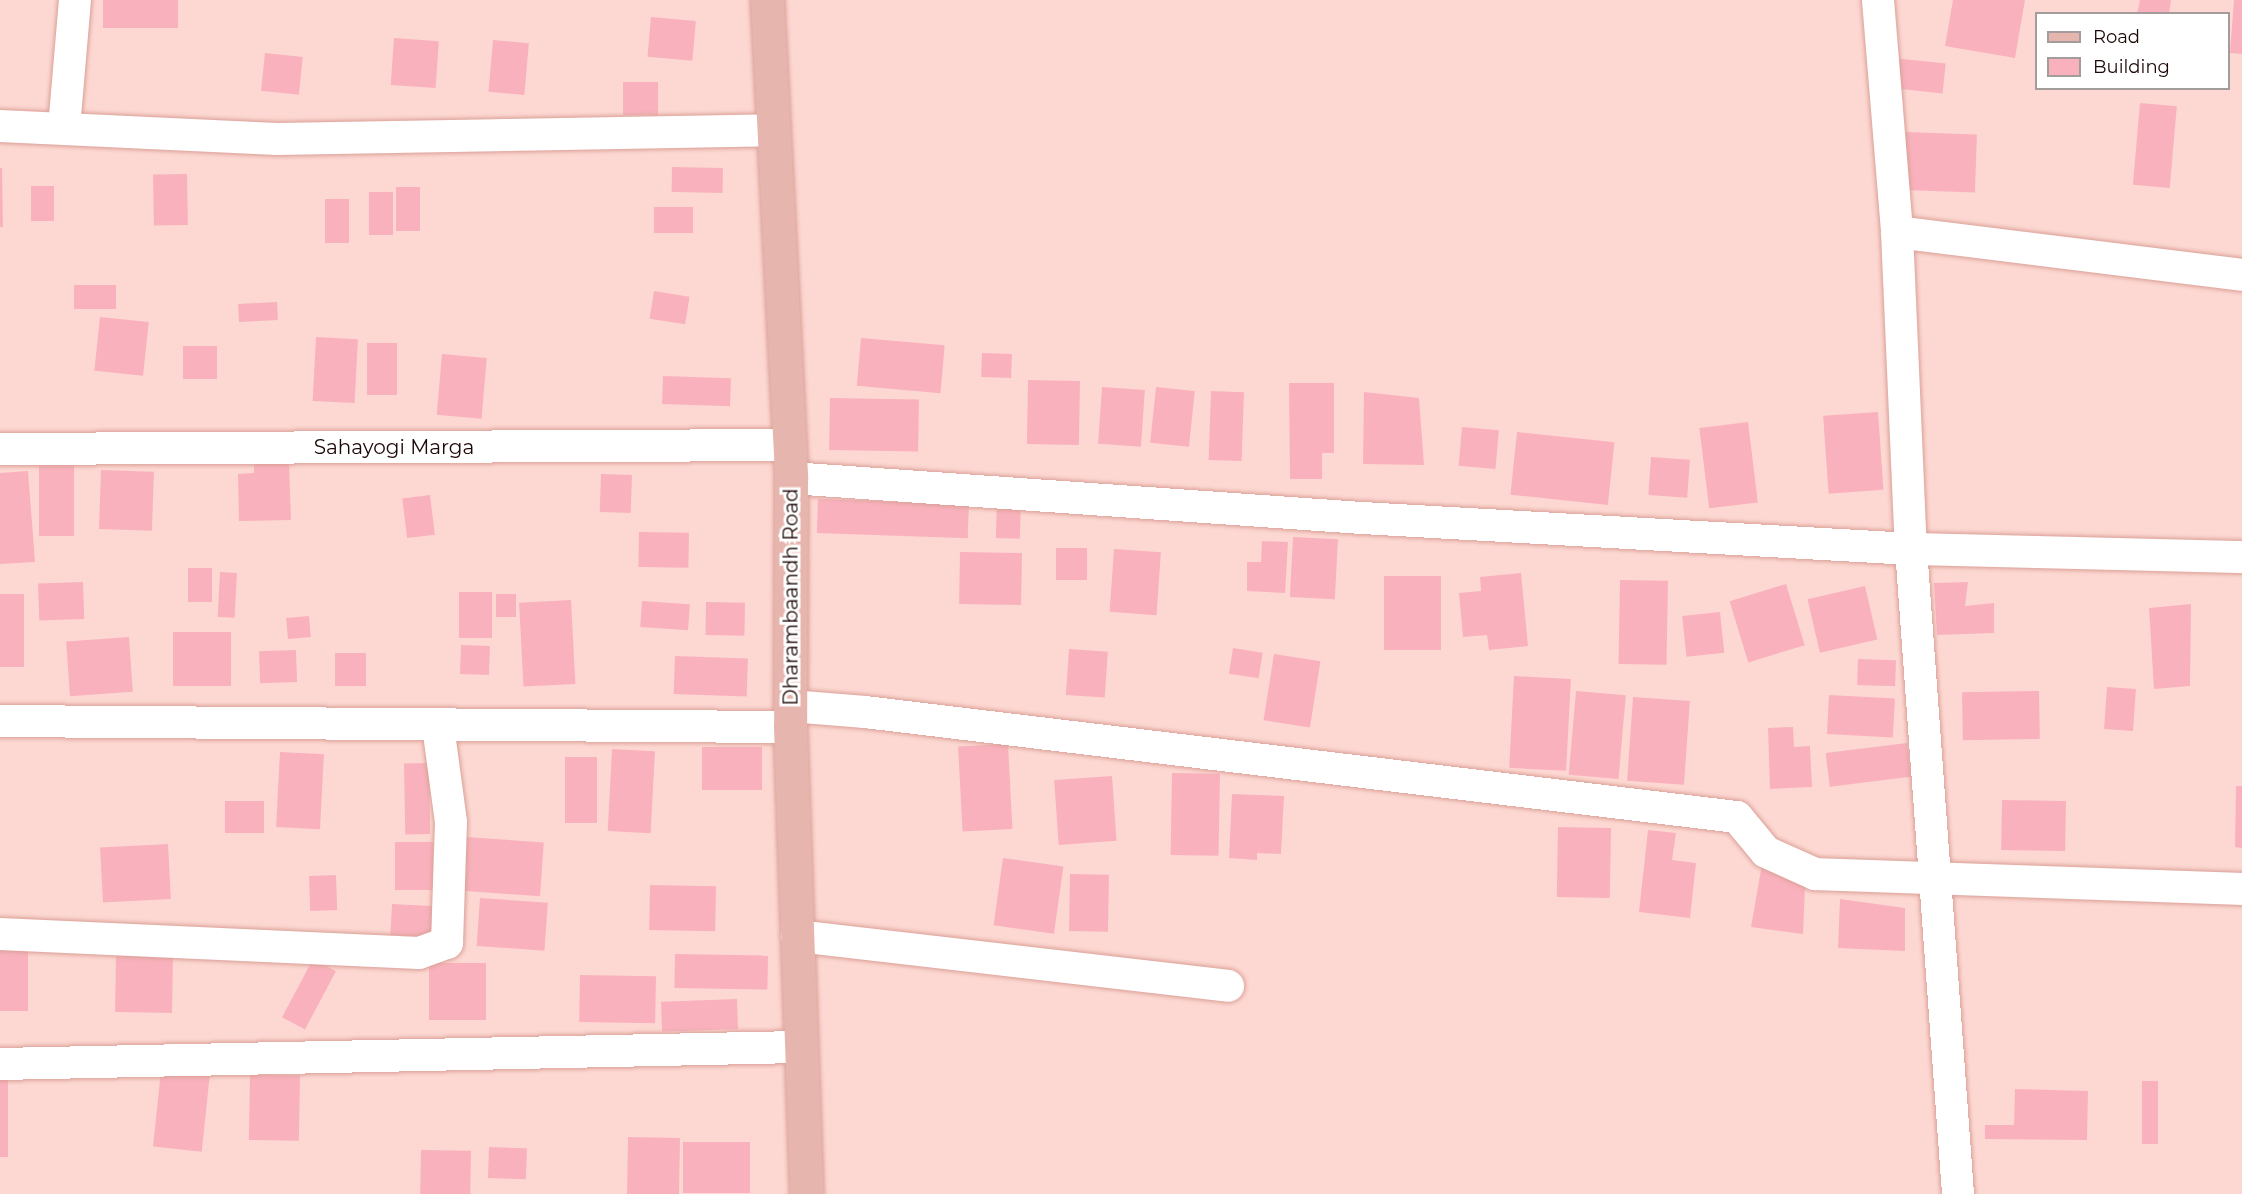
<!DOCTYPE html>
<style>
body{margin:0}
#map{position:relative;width:2242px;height:1194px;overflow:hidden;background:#fdd8d2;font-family:Montserrat,sans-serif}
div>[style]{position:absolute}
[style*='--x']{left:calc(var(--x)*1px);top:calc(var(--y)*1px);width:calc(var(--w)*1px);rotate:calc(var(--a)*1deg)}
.building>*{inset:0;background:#f9b2bd;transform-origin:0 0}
.roads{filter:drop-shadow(0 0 2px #daa097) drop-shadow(0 0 2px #daa097)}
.street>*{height:32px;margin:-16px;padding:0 16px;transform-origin:16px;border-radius:16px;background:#fff}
.primary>*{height:33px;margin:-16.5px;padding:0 16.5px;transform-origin:16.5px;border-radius:16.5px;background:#e6b6ae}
span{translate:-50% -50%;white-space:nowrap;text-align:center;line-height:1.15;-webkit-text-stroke:6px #fff;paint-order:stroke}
.street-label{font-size:20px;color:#1c0806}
.legend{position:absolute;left:2035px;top:12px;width:195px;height:78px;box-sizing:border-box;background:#fff;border:2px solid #a49c9b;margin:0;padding:8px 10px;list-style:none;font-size:18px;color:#1c0806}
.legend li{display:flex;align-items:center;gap:12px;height:30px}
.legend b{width:30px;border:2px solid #a49c9b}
</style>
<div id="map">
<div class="building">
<i style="left:103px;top:0;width:75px;height:28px"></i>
<i style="clip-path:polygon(1953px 0,2025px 0,2015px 58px,1945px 46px)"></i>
<i style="clip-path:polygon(2140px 0,2171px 0,2169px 14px,2137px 14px)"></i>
<i style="clip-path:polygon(2234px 0,2242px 0,2242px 54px,2230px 53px)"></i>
<i style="left:651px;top:17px;width:45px;height:40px;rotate:5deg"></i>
<i style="left:394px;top:38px;width:45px;height:47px;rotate:4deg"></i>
<i style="left:493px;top:40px;width:36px;height:52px;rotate:5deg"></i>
<i style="left:265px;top:53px;width:38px;height:38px;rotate:6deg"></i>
<i style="left:1893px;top:58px;width:53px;height:30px;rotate:6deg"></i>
<i style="left:623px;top:82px;width:35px;height:33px"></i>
<i style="left:2140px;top:103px;width:37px;height:82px;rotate:5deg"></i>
<i style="left:1906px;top:132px;width:71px;height:58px;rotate:2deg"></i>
<i style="left:672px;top:167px;width:51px;height:25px;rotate:1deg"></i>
<i style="clip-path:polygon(0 168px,2px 168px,3px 227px,0 227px)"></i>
<i style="left:187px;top:174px;width:51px;height:34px;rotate:89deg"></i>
<i style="left:31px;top:186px;width:23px;height:35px"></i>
<i style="left:396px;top:187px;width:24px;height:44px"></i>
<i style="left:369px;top:192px;width:24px;height:43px"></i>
<i style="left:349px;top:199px;width:44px;height:24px;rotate:90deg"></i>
<i style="left:654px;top:207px;width:39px;height:26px"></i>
<i style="left:116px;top:285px;width:24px;height:42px;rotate:90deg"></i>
<i style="left:654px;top:291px;width:36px;height:28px;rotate:9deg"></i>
<i style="left:277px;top:302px;width:18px;height:39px;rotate:87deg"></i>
<i style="left:100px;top:317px;width:49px;height:54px;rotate:6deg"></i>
<i style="left:316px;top:337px;width:42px;height:64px;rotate:3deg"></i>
<i style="left:861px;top:338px;width:84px;height:48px;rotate:5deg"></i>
<i style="left:367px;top:343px;width:30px;height:52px"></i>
<i style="left:183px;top:346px;width:34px;height:33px"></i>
<i style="left:982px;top:353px;width:30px;height:24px;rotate:2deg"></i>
<i style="left:442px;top:354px;width:45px;height:61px;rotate:5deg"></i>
<i style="left:663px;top:376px;width:68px;height:28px;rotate:2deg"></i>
<i style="left:1028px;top:380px;width:52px;height:64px;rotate:1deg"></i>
<i style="clip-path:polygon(1289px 383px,1334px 383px,1334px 453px,1322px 453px,1322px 479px,1290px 479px)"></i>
<i style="left:1102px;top:387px;width:43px;height:57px;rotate:4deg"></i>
<i style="left:1156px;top:387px;width:39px;height:56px;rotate:6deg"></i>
<i style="left:1211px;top:391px;width:33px;height:69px;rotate:2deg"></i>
<i style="clip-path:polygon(1364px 392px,1419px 398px,1424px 465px,1363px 464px)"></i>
<i style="left:830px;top:398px;width:89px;height:52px;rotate:1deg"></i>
<i style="left:1878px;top:412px;width:78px;height:55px;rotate:86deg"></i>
<i style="left:1748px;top:422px;width:81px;height:49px;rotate:83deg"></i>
<i style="left:1462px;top:427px;width:37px;height:39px;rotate:5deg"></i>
<i style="left:1517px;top:432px;width:98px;height:63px;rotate:6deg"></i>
<i style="left:1651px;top:457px;width:39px;height:38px;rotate:4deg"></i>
<i style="left:39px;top:462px;width:35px;height:74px"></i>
<i style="clip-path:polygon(289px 463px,291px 520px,239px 521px,238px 474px,254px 473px,254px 464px)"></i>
<i style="left:101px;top:470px;width:53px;height:59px;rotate:2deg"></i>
<i style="clip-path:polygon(28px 471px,35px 562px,0 564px,0 473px)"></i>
<i style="left:601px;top:474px;width:31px;height:38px;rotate:2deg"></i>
<i style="left:430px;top:495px;width:40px;height:28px;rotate:83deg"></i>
<i style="left:818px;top:499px;width:151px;height:34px;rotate:2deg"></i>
<i style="left:997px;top:502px;width:24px;height:36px;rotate:2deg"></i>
<i style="left:639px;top:532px;width:50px;height:35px;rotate:1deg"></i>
<i style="left:1293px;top:537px;width:45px;height:60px;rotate:3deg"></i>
<i style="clip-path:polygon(1262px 541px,1288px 542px,1285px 593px,1247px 591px,1247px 562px,1261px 562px)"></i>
<i style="left:1056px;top:548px;width:31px;height:32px"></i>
<i style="left:1114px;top:549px;width:47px;height:63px;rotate:4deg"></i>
<i style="left:960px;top:552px;width:62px;height:52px;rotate:1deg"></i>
<i style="left:188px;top:568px;width:24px;height:34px"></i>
<i style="left:220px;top:572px;width:17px;height:45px;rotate:3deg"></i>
<i style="clip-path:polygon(1521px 573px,1528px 646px,1489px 650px,1487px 635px,1463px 637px,1459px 593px,1481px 591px,1480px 577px)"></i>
<i style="left:1384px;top:576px;width:57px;height:74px"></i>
<i style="left:1620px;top:580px;width:48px;height:84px;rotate:1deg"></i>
<i style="left:83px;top:582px;width:37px;height:45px;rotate:88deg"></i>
<i style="clip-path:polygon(1968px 582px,1965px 606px,1994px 603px,1994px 633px,1937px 635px,1934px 583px)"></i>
<i style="left:1786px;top:584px;width:64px;height:59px;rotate:73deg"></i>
<i style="left:1865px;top:586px;width:55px;height:59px;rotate:77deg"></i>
<i style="left:459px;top:592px;width:33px;height:46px"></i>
<i style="left:0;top:594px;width:24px;height:73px"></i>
<i style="left:496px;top:594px;width:20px;height:23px"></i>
<i style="left:571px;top:600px;width:84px;height:52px;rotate:87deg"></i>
<i style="left:642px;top:601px;width:48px;height:26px;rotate:4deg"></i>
<i style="left:706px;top:602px;width:39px;height:33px;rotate:1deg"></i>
<i style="clip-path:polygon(2191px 604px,2190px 686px,2154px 689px,2149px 608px)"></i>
<i style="left:1720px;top:612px;width:41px;height:38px;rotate:84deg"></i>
<i style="left:309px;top:616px;width:21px;height:23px;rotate:85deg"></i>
<i style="left:173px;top:632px;width:58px;height:54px"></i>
<i style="left:129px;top:637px;width:55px;height:63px;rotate:86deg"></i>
<i style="left:461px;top:645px;width:29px;height:29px;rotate:2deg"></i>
<i style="left:1233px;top:648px;width:30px;height:26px;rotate:9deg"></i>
<i style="left:1069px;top:649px;width:39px;height:46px;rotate:4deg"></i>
<i style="left:296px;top:650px;width:32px;height:37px;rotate:88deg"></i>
<i style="left:335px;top:653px;width:31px;height:33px"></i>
<i style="left:1274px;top:654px;width:47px;height:67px;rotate:9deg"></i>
<i style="left:675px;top:656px;width:73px;height:38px;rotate:2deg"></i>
<i style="left:1858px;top:659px;width:38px;height:26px;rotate:2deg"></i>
<i style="left:1514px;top:676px;width:57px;height:92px;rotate:3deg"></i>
<i style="left:2107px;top:687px;width:29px;height:42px;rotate:4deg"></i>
<i style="left:1576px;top:691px;width:50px;height:84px;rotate:5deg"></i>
<i style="left:2039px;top:691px;width:48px;height:77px;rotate:89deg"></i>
<i style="left:1829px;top:695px;width:66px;height:39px;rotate:3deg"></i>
<i style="left:1633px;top:697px;width:57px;height:84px;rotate:4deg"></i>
<i style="clip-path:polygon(1793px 727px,1794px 747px,1810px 746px,1812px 787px,1770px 789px,1768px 728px)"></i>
<i style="left:1907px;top:743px;width:34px;height:82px;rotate:83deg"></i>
<i style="left:1008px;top:744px;width:85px;height:50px;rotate:87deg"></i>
<i style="left:702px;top:747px;width:60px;height:43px"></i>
<i style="left:612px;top:749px;width:43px;height:82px;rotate:3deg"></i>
<i style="left:280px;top:752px;width:44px;height:75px;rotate:3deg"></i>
<i style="left:565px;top:757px;width:32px;height:66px"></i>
<i style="left:429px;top:763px;width:71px;height:25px;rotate:89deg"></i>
<i style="left:1172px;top:773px;width:48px;height:82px;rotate:1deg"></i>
<i style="left:1112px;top:776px;width:65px;height:58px;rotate:86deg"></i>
<i style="clip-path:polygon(2236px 786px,2242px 786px,2242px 848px,2235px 847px)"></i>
<i style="clip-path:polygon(1232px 794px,1284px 796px,1281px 854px,1257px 853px,1257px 860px,1229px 858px)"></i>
<i style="left:2002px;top:800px;width:64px;height:50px;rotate:1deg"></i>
<i style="left:225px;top:801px;width:39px;height:32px"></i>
<i style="left:1558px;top:827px;width:53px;height:70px;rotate:1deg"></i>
<i style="clip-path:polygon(1648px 830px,1676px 833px,1672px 860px,1696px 863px,1690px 918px,1639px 912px)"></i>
<i style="left:466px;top:837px;width:78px;height:54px;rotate:4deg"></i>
<i style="left:395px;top:842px;width:38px;height:48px"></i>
<i style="left:168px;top:844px;width:55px;height:68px;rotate:87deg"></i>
<i style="left:1003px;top:858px;width:61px;height:68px;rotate:8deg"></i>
<i style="clip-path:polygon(1762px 864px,1805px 887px,1803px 934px,1751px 927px)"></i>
<i style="left:1070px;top:874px;width:39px;height:57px;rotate:1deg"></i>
<i style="left:336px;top:875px;width:35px;height:27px;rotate:88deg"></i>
<i style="left:650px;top:885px;width:66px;height:45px;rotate:1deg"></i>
<i style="left:480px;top:898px;width:68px;height:48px;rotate:4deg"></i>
<i style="clip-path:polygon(1840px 899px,1905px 908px,1905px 951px,1838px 948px)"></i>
<i style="left:392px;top:904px;width:44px;height:31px;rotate:3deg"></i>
<i style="left:0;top:949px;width:28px;height:62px"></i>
<i style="left:675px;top:954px;width:93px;height:34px;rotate:1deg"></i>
<i style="left:116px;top:956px;width:57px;height:56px;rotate:1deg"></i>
<i style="left:313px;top:959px;width:26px;height:66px;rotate:28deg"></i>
<i style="left:429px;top:963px;width:57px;height:57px"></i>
<i style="left:580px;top:975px;width:76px;height:47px;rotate:1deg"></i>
<i style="left:737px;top:999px;width:30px;height:76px;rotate:88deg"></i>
<i style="left:162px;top:1061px;width:49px;height:86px;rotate:6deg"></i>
<i style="left:0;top:1064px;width:8px;height:93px"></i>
<i style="left:250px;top:1075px;width:50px;height:65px;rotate:1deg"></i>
<i style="left:2142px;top:1081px;width:16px;height:63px"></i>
<i style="clip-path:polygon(2015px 1089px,2088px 1091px,2087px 1140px,1985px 1139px,1985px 1125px,2014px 1125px)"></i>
<i style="left:628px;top:1137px;width:52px;height:57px;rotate:1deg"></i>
<i style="left:683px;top:1142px;width:67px;height:51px"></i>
<i style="left:489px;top:1147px;width:38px;height:31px;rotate:2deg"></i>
<i style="left:421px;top:1150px;width:50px;height:44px;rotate:1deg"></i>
</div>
<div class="roads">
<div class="street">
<i style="--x:1878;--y:0;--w:233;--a:85.3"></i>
<i style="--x:1897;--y:232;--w:317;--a:87.5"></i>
<i style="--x:1911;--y:549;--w:647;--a:85.83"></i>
<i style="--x:0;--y:126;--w:277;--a:2.7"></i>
<i style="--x:277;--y:139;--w:496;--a:-1"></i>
<i style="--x:64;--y:128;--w:128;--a:-85.1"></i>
<i style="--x:1897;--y:232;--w:348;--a:7.1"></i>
<i style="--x:0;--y:449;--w:788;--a:-0.29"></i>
<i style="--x:791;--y:478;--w:572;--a:4.01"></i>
<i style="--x:1362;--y:518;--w:550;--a:3.23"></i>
<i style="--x:1911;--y:549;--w:331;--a:1.4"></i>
<i style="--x:791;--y:706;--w:74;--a:4.6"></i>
<i style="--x:865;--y:712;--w:878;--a:6.87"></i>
<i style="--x:1737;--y:817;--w:45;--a:50.4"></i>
<i style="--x:1766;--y:852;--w:54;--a:24.2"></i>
<i style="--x:1815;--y:874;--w:427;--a:2"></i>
<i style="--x:0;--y:721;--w:790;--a:0.44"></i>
<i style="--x:0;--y:934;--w:419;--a:2.6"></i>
<i style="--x:419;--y:953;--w:30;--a:-20"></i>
<i style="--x:447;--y:943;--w:121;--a:-88.1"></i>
<i style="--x:451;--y:822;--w:97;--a:-97.7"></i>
<i style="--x:797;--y:936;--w:434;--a:6.6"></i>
<i style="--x:0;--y:1064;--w:801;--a:-1.22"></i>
</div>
<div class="primary">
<i style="--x:767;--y:0;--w:479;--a:87.1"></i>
<i style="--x:791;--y:478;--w:249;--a:90.2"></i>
<i style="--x:790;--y:727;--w:467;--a:88"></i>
</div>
</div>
<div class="street-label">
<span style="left:394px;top:447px">Sahayogi Marga</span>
<span style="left:791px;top:597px;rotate:-90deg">Dharambaandh Road</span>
</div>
<ul class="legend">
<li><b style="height:8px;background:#e6b6ae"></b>Road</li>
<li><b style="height:16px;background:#f9b2bd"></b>Building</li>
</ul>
</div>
